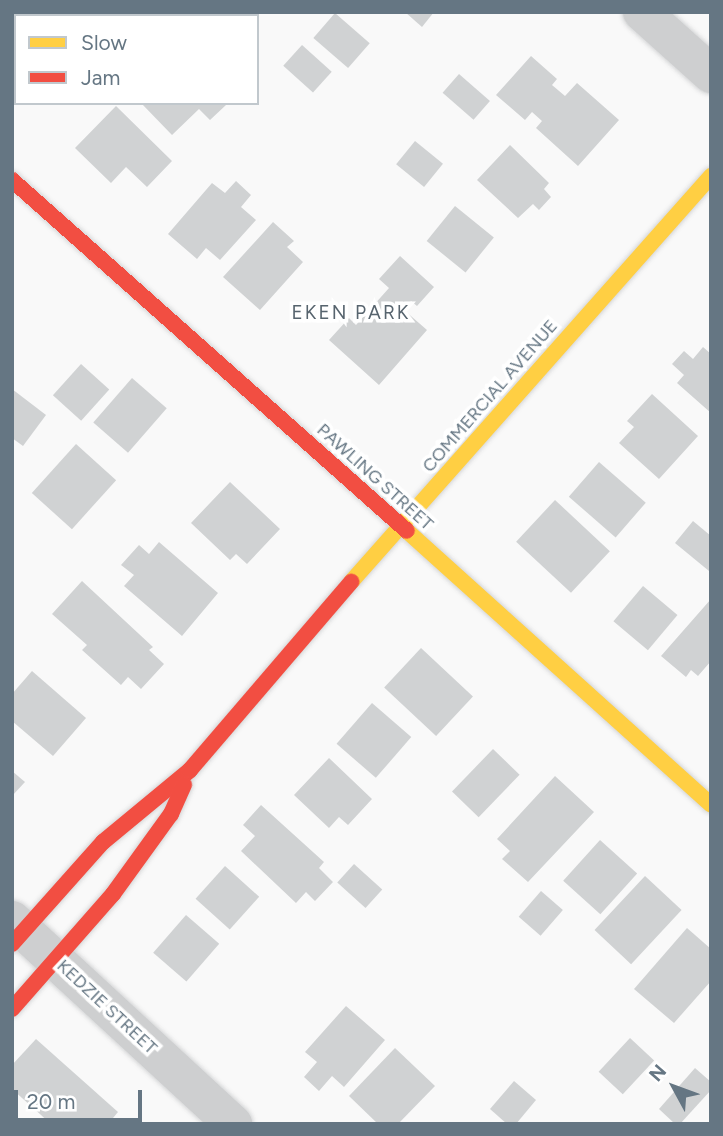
<!DOCTYPE html>
<style>
body{margin:0}
#map{position:relative;width:723px;height:1136px;overflow:hidden;background:#f9f9f9;font-family:Figtree,sans-serif}
div>[style]{position:absolute}
[style*='--x']{left:calc(var(--x)*1px);top:calc(var(--y)*1px);width:calc(var(--w)*1px);rotate:calc(var(--a)*1deg)}
.building>*{inset:0;background:#d0d2d3;transform-origin:0 0}
.roads{filter:drop-shadow(0 0 2px #d5d6d7) drop-shadow(0 0 2px #d5d6d7)}
.street>*{height:38px;margin:-19px;padding:0 19px;transform-origin:19px;border-radius:19px;background:#cecfd0}
.slow>*{height:16px;margin:-8px;padding:0 8px;transform-origin:8px;border-radius:8px;background:#ffcf43}
.jam>*{height:16px;margin:-8px;padding:0 8px;transform-origin:8px;border-radius:8px;background:#f24e42}
span{translate:-50% -50%;white-space:nowrap;text-align:center;line-height:1.15;-webkit-text-stroke:7px #fff;paint-order:stroke}
.street-label{font-size:18px;color:#657683}
.neighbourhood-label{font-size:19px;color:#57646e;letter-spacing:2px}
.frame{position:absolute;inset:0;border:14px solid #657683;pointer-events:none}
.legend{position:absolute;left:14px;top:14px;width:245px;height:91px;box-sizing:border-box;background:#fff;border:2px solid #c1c8cd;margin:0;padding:9px 12px;list-style:none;font-size:21px;color:#657683}
.legend li{display:flex;align-items:center;gap:14px;height:35px}
.legend b{width:35px;border:2px solid #c1c8cd}
.north{position:absolute;left:639px;top:1052px;width:70px;height:70px;-webkit-text-stroke:5px #fff;paint-order:stroke;rotate:311deg;font-size:19px;font-weight:700;line-height:28px;text-align:center;color:#657683}
.north::after{content:'';display:block;margin:auto;width:24px;height:32px;background:#657683;clip-path:polygon(50% 0,100% 100%,50% 72%,0 100%)}
.scale{position:absolute;left:14px;top:1090px;width:128px;height:32px;box-sizing:border-box;border:4px solid #657683;border-top:0;padding-left:9px;font-size:21px;line-height:24px;white-space:nowrap;color:#657683;-webkit-text-stroke:5px #fff;paint-order:stroke}
</style>
<div id="map">
<div class="building">
<i style="clip-path:polygon(205px 12px,244px 12px,248px 16px,202px 16px)"></i>
<i style="clip-path:polygon(405px 12px,434px 12px,422px 27px)"></i>
<i style="left:335px;top:13px;width:46px;height:33px;rotate:41deg"></i>
<i style="left:302px;top:45px;width:40px;height:28px;rotate:42deg"></i>
<i style="clip-path:polygon(531px 56px,557px 79px,552px 85px,565px 96px,577px 83px,619px 120px,578px 166px,536px 128px,542px 121px,532px 112px,525px 120px,496px 95px)"></i>
<i style="left:459px;top:74px;width:41px;height:25px;rotate:41deg"></i>
<i style="clip-path:polygon(141px 103px,224px 103px,226px 105px,210px 120px,199px 109px,172px 135px)"></i>
<i style="clip-path:polygon(116px 106px,172px 161px,147px 187px,126px 167px,111px 183px,75px 148px)"></i>
<i style="left:415px;top:141px;width:36px;height:30px;rotate:39deg"></i>
<i style="clip-path:polygon(510px 145px,549px 183px,544px 189px,551px 197px,539px 210px,533px 204px,518px 218px,477px 180px)"></i>
<i style="clip-path:polygon(236px 181px,251px 195px,241px 207px,256px 220px,220px 260px,206px 248px,197px 259px,168px 234px,212px 183px,225px 193px)"></i>
<i style="left:455px;top:206px;width:50px;height:45px;rotate:39deg"></i>
<i style="clip-path:polygon(273px 222px,294px 241px,287px 247px,303px 262px,260px 310px,223px 277px)"></i>
<i style="clip-path:polygon(400px 256px,434px 287px,417px 306px,411px 301px,404px 310px,427px 330px,379px 385px,329px 340px,349px 318px,356px 325px,389px 288px,379px 279px)"></i>
<i style="clip-path:polygon(703px 347px,711px 354px,711px 413px,677px 383px,684px 375px,672px 364px,684px 351px,693px 359px)"></i>
<i style="left:81px;top:364px;width:38px;height:42px;rotate:42deg"></i>
<i style="left:132px;top:378px;width:46px;height:59px;rotate:41deg"></i>
<i style="clip-path:polygon(12px 389px,46px 415px,23px 446px,12px 438px)"></i>
<i style="clip-path:polygon(652px 394px,698px 436px,659px 479px,619px 443px,634px 427px,627px 421px)"></i>
<i style="left:76px;top:444px;width:54px;height:66px;rotate:42deg"></i>
<i style="left:599px;top:462px;width:62px;height:46px;rotate:41deg"></i>
<i style="clip-path:polygon(230px 482px,280px 529px,247px 564px,236px 554px,230px 560px,191px 523px)"></i>
<i style="left:555px;top:500px;width:75px;height:57px;rotate:43deg"></i>
<i style="clip-path:polygon(693px 521px,711px 536px,709px 571px,675px 543px)"></i>
<i style="clip-path:polygon(159px 542px,218px 593px,182px 636px,124px 586px,134px 575px,121px 565px,139px 545px,149px 554px)"></i>
<i style="clip-path:polygon(82px 581px,153px 647px,149px 650px,164px 664px,141px 689px,128px 677px,121px 685px,82px 650px,87px 645px,52px 614px)"></i>
<i style="left:643px;top:586px;width:45px;height:46px;rotate:40deg"></i>
<i style="clip-path:polygon(711px 599px,711px 661px,698px 676px,691px 670px,686px 677px,661px 656px)"></i>
<i style="left:421px;top:648px;width:71px;height:54px;rotate:43deg"></i>
<i style="clip-path:polygon(32px 671px,86px 718px,53px 756px,12px 721px,12px 694px)"></i>
<i style="left:372px;top:703px;width:52px;height:54px;rotate:41deg"></i>
<i style="left:493px;top:749px;width:37px;height:59px;rotate:44deg"></i>
<i style="clip-path:polygon(329px 758px,372px 799px,348px 825px,339px 817px,329px 828px,294px 795px)"></i>
<i style="clip-path:polygon(12px 771px,25px 782px,12px 796px)"></i>
<i style="clip-path:polygon(555px 776px,594px 812px,528px 882px,502px 859px,510px 851px,497px 839px)"></i>
<i style="clip-path:polygon(261px 805px,324px 862px,319px 868px,333px 882px,315px 901px,306px 892px,296px 903px,241px 851px,255px 836px,243px 825px)"></i>
<i style="left:600px;top:840px;width:50px;height:55px;rotate:42deg"></i>
<i style="left:354px;top:864px;width:38px;height:25px;rotate:42deg"></i>
<i style="left:225px;top:866px;width:46px;height:44px;rotate:42deg"></i>
<i style="left:645px;top:876px;width:50px;height:74px;rotate:43deg"></i>
<i style="left:541px;top:891px;width:29px;height:34px;rotate:41deg"></i>
<i style="left:186px;top:915px;width:44px;height:50px;rotate:41deg"></i>
<i style="clip-path:polygon(687px 928px,711px 949px,711px 981px,674px 1023px,634px 989px)"></i>
<i style="clip-path:polygon(346px 1006px,385px 1040px,344px 1087px,332px 1076px,319px 1091px,304px 1077px,317px 1062px,305px 1052px)"></i>
<i style="left:630px;top:1038px;width:33px;height:46px;rotate:43deg"></i>
<i style="clip-path:polygon(36px 1039px,118px 1112px,108px 1124px,51px 1124px,12px 1089px,12px 1065px)"></i>
<i style="clip-path:polygon(395px 1048px,435px 1086px,398px 1124px,378px 1124px,349px 1096px)"></i>
<i style="clip-path:polygon(695px 1068px,711px 1082px,711px 1090px,680px 1124px,675px 1124px,659px 1109px)"></i>
<i style="clip-path:polygon(514px 1081px,536px 1100px,516px 1124px,507px 1124px,490px 1109px)"></i>
</div>
<div class="roads">
<div class="street">
<i style="--x:642;--y:12;--w:93;--a:41.9"></i>
<i style="--x:62;--y:16;--w:5;--a:-53"></i>
<i style="--x:12;--y:72;--w:6;--a:-45"></i>
<i style="--x:12;--y:920;--w:301;--a:42.7"></i>
</div>
<div class="slow">
<i style="--x:407;--y:531;--w:409;--a:42"></i>
<i style="--x:351;--y:582;--w:543;--a:-48.44"></i>
</div>
<div class="jam">
<i style="--x:12;--y:180;--w:528;--a:41.62"></i>
<i style="--x:12;--y:944;--w:137;--a:-48.3"></i>
<i style="--x:103;--y:842;--w:113;--a:-39.6"></i>
<i style="--x:190;--y:770;--w:248;--a:-49.4"></i>
<i style="--x:12;--y:1009;--w:153;--a:-48.7"></i>
<i style="--x:113;--y:894;--w:99;--a:-54.1"></i>
<i style="--x:171;--y:814;--w:32;--a:-66"></i>
</div>
</div>
<div class="street-label">
<span style="left:490px;top:396px;rotate:-49deg">COMMERCIAL AVENUE</span>
<span style="left:375px;top:477px;rotate:42deg">PAWLING STREET</span>
<span style="left:107px;top:1007px;rotate:43deg">KEDZIE STREET</span>
</div>
<div class="neighbourhood-label">
<span style="left:351px;top:313px">EKEN PARK</span>
</div>
<div class="frame"></div>
<ul class="legend">
<li><b style="height:9px;background:#ffcf43"></b>Slow</li>
<li><b style="height:9px;background:#f24e42"></b>Jam</li>
</ul>
<div class="north">N</div>
<div class="scale">20 m</div>
</div>
